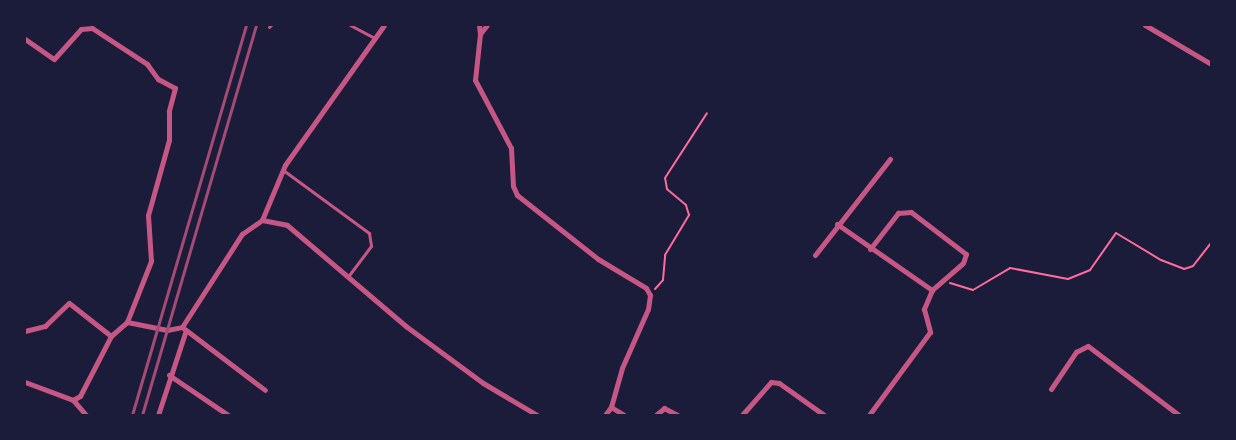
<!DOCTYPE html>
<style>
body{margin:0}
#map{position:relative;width:1236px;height:440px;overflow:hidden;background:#1b1b3a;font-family:"Public Sans",sans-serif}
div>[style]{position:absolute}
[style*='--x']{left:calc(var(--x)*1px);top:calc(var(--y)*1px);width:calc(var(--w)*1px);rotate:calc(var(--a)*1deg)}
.path>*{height:2px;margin:-1px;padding:0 1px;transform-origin:1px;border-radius:1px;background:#ff6b9d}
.service>*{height:3px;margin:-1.5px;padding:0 1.5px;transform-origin:1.5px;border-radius:1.5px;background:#c65784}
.minor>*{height:5px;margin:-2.5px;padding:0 2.5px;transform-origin:2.5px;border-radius:2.5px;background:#c65784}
.rail>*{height:3px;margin:-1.5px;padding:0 1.5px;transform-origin:1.5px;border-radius:1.5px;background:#a44b75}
span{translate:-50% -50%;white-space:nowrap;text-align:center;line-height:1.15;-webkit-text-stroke:4.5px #1b1b3a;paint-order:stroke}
.frame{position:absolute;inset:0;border:26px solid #1b1b3a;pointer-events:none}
</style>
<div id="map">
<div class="path">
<i style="--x:950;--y:283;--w:24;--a:17"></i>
<i style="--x:973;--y:290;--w:43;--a:-30.7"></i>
<i style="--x:1010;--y:268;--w:59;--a:10.7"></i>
<i style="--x:1068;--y:279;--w:24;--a:-22"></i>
<i style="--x:1090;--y:270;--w:45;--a:-54.9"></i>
<i style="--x:1116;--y:233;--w:52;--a:31"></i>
<i style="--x:1161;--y:260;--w:25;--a:21"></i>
<i style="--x:1184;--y:269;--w:9;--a:-18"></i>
<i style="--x:1193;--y:266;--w:29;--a:-52"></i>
<i style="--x:655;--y:289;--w:12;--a:-48"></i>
<i style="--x:663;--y:280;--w:25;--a:-85"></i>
<i style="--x:665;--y:255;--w:47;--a:-59"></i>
<i style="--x:689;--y:215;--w:10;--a:-107"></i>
<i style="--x:686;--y:205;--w:25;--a:-140"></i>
<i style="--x:667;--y:189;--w:11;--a:-100"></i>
<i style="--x:665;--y:178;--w:77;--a:-57.1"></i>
</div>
<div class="service">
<i style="--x:350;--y:25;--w:27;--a:28"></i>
<i style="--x:269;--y:27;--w:3;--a:-45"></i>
<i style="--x:283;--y:170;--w:107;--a:36.2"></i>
<i style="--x:369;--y:233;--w:13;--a:81"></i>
<i style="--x:371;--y:246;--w:36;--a:127"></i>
</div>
<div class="minor">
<i style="--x:479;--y:25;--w:9;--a:84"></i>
<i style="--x:480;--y:34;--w:11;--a:-52"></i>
<i style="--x:1145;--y:25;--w:77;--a:30.6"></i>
<i style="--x:480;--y:34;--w:46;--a:96.2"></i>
<i style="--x:475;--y:80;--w:77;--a:62.1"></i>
<i style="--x:511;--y:148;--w:38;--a:87"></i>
<i style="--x:513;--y:186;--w:10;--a:66"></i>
<i style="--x:517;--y:195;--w:103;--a:38.3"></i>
<i style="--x:598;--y:259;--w:56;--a:31.1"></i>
<i style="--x:646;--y:288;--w:8;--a:60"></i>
<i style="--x:650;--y:295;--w:14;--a:98"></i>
<i style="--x:648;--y:309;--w:64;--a:113.8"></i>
<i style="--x:622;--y:368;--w:41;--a:105.8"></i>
<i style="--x:611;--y:407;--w:10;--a:127"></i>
<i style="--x:25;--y:39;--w:35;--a:35"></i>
<i style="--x:54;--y:59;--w:40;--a:-48"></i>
<i style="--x:81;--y:29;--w:11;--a:-5"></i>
<i style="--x:92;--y:28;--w:66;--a:33.2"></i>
<i style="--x:147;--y:64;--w:19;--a:54"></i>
<i style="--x:158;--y:79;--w:19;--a:28"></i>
<i style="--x:175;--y:88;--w:24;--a:105"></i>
<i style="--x:169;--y:111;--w:29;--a:90"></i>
<i style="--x:169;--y:140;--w:78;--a:105.6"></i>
<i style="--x:148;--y:215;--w:46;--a:86.3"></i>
<i style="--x:151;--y:261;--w:66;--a:111.5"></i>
<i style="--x:262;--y:220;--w:60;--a:-67.3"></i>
<i style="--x:285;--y:165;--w:171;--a:-54.7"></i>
<i style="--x:837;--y:224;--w:116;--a:34.8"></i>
<i style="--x:932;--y:290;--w:21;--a:113"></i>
<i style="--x:924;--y:309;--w:24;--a:75"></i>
<i style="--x:930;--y:332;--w:103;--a:126.3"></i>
<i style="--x:870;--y:249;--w:46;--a:-52.1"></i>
<i style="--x:898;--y:213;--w:13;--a:-4"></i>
<i style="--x:911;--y:212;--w:69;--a:37.4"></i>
<i style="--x:966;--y:254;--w:9;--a:108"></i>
<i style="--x:963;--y:263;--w:41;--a:138.9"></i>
<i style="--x:815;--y:255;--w:122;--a:-52"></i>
<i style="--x:182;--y:327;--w:104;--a:37.2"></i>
<i style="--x:25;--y:331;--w:21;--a:-14"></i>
<i style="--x:45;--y:326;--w:33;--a:-44"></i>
<i style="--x:69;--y:303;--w:53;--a:38.2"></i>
<i style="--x:169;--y:375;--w:71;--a:34.1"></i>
<i style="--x:25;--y:382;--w:51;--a:20.6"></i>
<i style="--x:73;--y:400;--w:8;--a:-30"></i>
<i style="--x:80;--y:396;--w:68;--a:-62.7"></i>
<i style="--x:111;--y:336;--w:21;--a:-41"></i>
<i style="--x:127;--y:322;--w:41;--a:11.3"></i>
<i style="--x:167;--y:330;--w:15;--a:-11"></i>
<i style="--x:182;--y:327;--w:111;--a:-57.2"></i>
<i style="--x:242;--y:234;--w:24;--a:-35"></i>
<i style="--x:262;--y:220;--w:25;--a:11"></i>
<i style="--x:287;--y:225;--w:157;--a:40.4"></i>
<i style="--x:407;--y:327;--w:94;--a:36.4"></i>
<i style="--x:483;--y:383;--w:63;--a:30.7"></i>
<i style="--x:1051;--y:389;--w:45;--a:-56"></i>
<i style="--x:1076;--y:352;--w:13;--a:-27"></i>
<i style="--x:1088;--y:346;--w:114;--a:37.2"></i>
<i style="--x:73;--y:400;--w:20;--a:49"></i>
<i style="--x:611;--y:407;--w:15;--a:32"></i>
<i style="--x:158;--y:415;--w:89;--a:-71.8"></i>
<i style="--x:656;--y:415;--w:11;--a:-41"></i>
<i style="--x:664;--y:408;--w:15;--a:28"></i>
<i style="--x:742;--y:415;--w:44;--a:-48.7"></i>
<i style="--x:771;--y:382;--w:8;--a:7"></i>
<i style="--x:779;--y:383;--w:55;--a:35.4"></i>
</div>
<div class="rail">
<i style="--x:132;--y:415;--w:406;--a:-73.7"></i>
<i style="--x:142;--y:415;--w:406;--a:-73.7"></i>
</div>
<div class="frame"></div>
</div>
